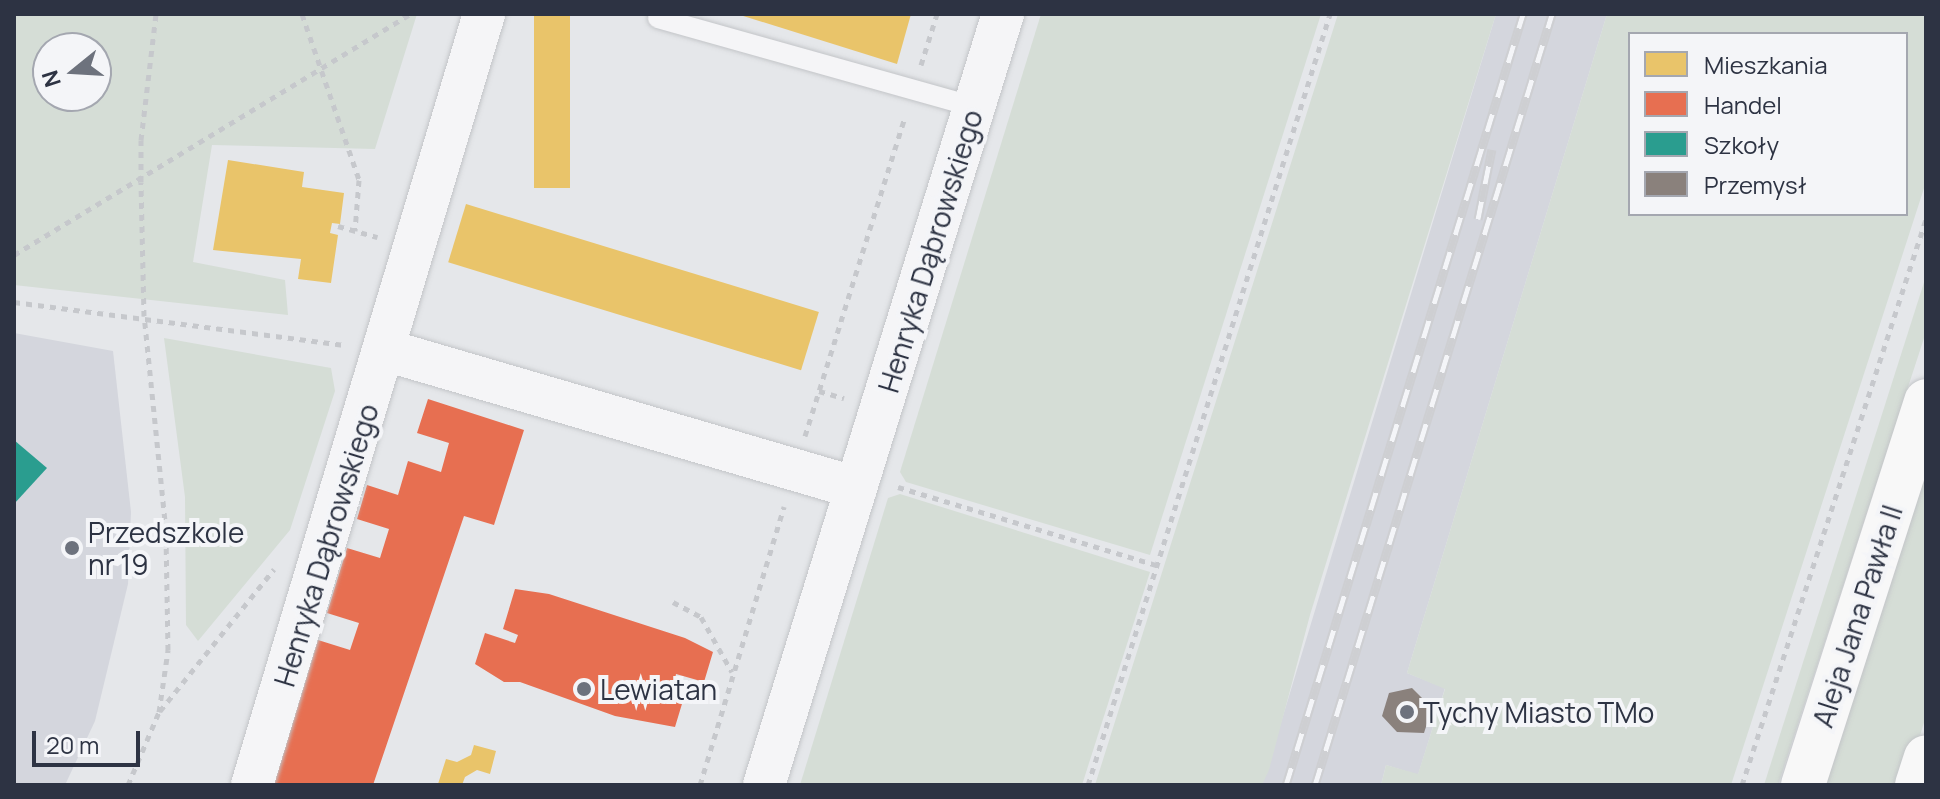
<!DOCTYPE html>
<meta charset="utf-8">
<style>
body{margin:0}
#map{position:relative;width:1940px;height:799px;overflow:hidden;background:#e5e7ea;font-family:Manrope,sans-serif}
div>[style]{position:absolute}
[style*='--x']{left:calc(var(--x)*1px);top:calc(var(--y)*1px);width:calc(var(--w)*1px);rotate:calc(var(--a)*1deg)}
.built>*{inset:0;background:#d4d6dd}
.green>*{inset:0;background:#d5ddd6}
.homes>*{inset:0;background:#e9c46a;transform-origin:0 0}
.shops>*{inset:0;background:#e76f51}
.schools>*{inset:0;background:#2a9d8f}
.industry>*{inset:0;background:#8a817c}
.path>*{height:5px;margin-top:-2.5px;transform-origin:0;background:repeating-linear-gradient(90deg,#c6c8cc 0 6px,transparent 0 12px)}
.roads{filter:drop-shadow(0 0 2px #c3c5c8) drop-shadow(0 0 2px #c3c5c8)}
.lane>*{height:20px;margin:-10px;padding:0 10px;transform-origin:10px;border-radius:10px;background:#f5f5f7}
.street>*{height:42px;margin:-21px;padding:0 21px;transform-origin:21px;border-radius:21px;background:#f5f5f7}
.secondary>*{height:44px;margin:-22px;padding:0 22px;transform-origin:22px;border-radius:22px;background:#f8f8f8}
.rail>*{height:9px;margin-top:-4.5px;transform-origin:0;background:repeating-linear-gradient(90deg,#f4f5f8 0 18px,#cecfd2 0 36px);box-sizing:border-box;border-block:2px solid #cecfd2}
.dots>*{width:22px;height:22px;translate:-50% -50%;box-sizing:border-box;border:4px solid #f4f5f8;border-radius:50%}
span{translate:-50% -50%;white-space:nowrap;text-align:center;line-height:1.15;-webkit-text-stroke:8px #f4f5f8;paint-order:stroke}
.street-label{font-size:28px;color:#2d3343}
.poi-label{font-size:28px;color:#2d3343}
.left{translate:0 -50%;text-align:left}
.frame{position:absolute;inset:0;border:16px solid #2d3343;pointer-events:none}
.legend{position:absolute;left:1628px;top:32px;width:280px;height:184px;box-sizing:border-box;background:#f4f5f8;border:2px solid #a4a7b0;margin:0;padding:10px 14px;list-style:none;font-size:24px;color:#2d3343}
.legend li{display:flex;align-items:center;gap:16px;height:40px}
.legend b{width:40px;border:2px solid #a4a7b0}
.north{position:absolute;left:32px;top:32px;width:80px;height:80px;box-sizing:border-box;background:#f4f5f8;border:2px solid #a4a7b0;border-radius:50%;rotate:252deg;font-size:22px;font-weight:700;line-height:32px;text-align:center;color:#2d3343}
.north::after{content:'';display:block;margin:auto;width:28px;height:36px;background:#6d727d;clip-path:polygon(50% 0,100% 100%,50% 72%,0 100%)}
.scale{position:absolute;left:32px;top:731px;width:108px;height:36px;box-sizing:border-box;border:4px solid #2d3343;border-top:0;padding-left:10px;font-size:24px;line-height:28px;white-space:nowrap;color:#2d3343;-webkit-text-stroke:6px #f4f5f8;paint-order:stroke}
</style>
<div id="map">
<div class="built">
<i style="clip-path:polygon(1496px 14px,1607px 14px,1407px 673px,1445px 688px,1418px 775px,1386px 765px,1381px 785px,1262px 785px)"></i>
<i style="clip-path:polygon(14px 333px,113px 351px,131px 512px,128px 584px,95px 721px,65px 785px,14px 785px)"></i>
</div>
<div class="green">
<i style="clip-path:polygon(evenodd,14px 14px,417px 14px,375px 149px,212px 145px,193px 262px,285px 280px,288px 315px,14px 285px,14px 14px,96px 48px,96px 96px,48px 96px,48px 48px,96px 48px)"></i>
<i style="clip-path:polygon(1041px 14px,1321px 14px,1150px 555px,906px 482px,900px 472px)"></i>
<i style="clip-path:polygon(1338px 14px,1496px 14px,1310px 615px,1269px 770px,1262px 785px,1095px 785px)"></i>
<i style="clip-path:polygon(evenodd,1607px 14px,1926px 14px,1926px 182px,1731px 785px,1381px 785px,1386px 765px,1418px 774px,1445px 689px,1407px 673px,1607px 14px,1630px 34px,1906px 34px,1906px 214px,1630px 214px,1630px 34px)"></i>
<i style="clip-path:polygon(1926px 276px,1926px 332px,1778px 785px,1764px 785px)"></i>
<i style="clip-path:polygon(164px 338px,331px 368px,335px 391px,290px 530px,198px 641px,186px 625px,185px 497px)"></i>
<i style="clip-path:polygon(1926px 470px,1926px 716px,1905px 785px,1824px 785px)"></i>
<i style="clip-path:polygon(900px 494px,1150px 572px,1082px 785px,800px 785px,888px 498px)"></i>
</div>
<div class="homes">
<i style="left:534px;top:14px;width:36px;height:174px"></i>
<i style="clip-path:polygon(911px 14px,897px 64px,740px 15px,740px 14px)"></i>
<i style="clip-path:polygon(228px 160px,304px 172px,302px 187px,344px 193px,340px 224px,332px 223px,330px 233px,338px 235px,331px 283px,298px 279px,301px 259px,213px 250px)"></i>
<i style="left:466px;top:204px;width:369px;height:61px;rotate:17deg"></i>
<i style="clip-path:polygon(474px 745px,496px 751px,490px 774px,477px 770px,465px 777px,462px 785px,438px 784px,446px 759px,457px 762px,471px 755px)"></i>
</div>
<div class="shops">
<i style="clip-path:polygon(428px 399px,524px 430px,494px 525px,464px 516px,373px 785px,274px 785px,318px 640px,350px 650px,359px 623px,327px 613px,347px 548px,380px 558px,389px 529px,357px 519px,367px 485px,398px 495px,408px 461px,441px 472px,449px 443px,417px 433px)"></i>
<i style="clip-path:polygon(515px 589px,549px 594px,685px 638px,713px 652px,704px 682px,676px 674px,675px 679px,688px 684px,675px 727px,615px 716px,520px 682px,504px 682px,475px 664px,485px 633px,515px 643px,518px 635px,503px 629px)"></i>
</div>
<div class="schools">
<i style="clip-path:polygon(14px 440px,47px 468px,14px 504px)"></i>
</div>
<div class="industry">
<i style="clip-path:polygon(1412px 688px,1432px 708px,1424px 733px,1397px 732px,1382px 716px,1389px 693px)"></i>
</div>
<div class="path">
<i style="--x:302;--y:14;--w:176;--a:71"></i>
<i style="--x:359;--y:180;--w:51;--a:94.5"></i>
<i style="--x:921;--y:65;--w:53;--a:-72.6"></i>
<i style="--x:338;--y:226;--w:41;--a:15.8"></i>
<i style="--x:14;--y:255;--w:464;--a:-31.3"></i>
<i style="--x:14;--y:302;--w:335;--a:7.4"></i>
<i style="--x:819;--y:391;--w:26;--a:16"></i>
<i style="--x:805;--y:436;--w:334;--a:-72.6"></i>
<i style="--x:898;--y:487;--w:270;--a:16.8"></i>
<i style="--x:673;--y:602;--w:32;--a:28"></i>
<i style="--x:701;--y:617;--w:63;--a:60.6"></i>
<i style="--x:160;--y:711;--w:182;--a:-51.2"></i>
<i style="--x:128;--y:785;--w:79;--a:-67"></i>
<i style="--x:159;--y:712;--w:63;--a:-81.7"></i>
<i style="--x:168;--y:650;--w:119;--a:-91"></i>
<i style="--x:166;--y:531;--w:216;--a:-95.8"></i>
<i style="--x:144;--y:316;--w:134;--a:-91.3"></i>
<i style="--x:141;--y:182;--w:42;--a:-90"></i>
<i style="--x:141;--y:140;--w:127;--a:-83.2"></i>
<i style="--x:700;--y:785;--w:291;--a:-73.2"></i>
<i style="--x:1088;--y:785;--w:808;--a:-72.57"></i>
<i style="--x:1554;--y:785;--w:6;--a:0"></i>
<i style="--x:1742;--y:785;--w:595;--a:-71.99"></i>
</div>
<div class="roads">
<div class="lane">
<i style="--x:658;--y:18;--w:328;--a:15.7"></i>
</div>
<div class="street">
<i style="--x:385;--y:350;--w:491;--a:16.3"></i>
<i style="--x:252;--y:785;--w:805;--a:-73.25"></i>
<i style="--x:764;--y:785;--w:807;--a:-72.78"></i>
</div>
<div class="secondary">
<i style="--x:1803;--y:785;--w:403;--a:-72.2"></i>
<i style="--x:1917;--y:785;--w:29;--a:-72"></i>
</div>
</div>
<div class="rail">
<i style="--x:1478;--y:219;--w:71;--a:-78.7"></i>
<i style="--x:1286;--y:785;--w:807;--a:-72.91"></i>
<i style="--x:1315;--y:785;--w:807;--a:-72.91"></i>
</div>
<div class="dots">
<i style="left:72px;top:548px;background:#6d727d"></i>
<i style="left:584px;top:689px;background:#6d727d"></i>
<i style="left:1407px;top:712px;background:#6d727d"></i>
</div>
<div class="street-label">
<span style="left:930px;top:251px;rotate:-73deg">Henryka Dąbrowskiego</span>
<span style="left:326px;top:545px;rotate:-73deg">Henryka Dąbrowskiego</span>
<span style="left:1857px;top:616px;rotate:-72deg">Aleja Jana Pawła II</span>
</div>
<div class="poi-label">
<span class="left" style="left:88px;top:548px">Przedszkole<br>nr 19</span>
<span class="left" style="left:600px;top:689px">Lewiatan</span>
<span class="left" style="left:1423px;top:712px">Tychy Miasto TMo</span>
</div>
<div class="frame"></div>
<ul class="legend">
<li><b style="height:22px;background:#e9c46a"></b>Mieszkania</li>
<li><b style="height:22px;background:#e76f51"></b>Handel</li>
<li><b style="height:22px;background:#2a9d8f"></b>Szkoły</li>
<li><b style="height:22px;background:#8a817c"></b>Przemysł</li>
</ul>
<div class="north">N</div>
<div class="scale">20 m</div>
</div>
